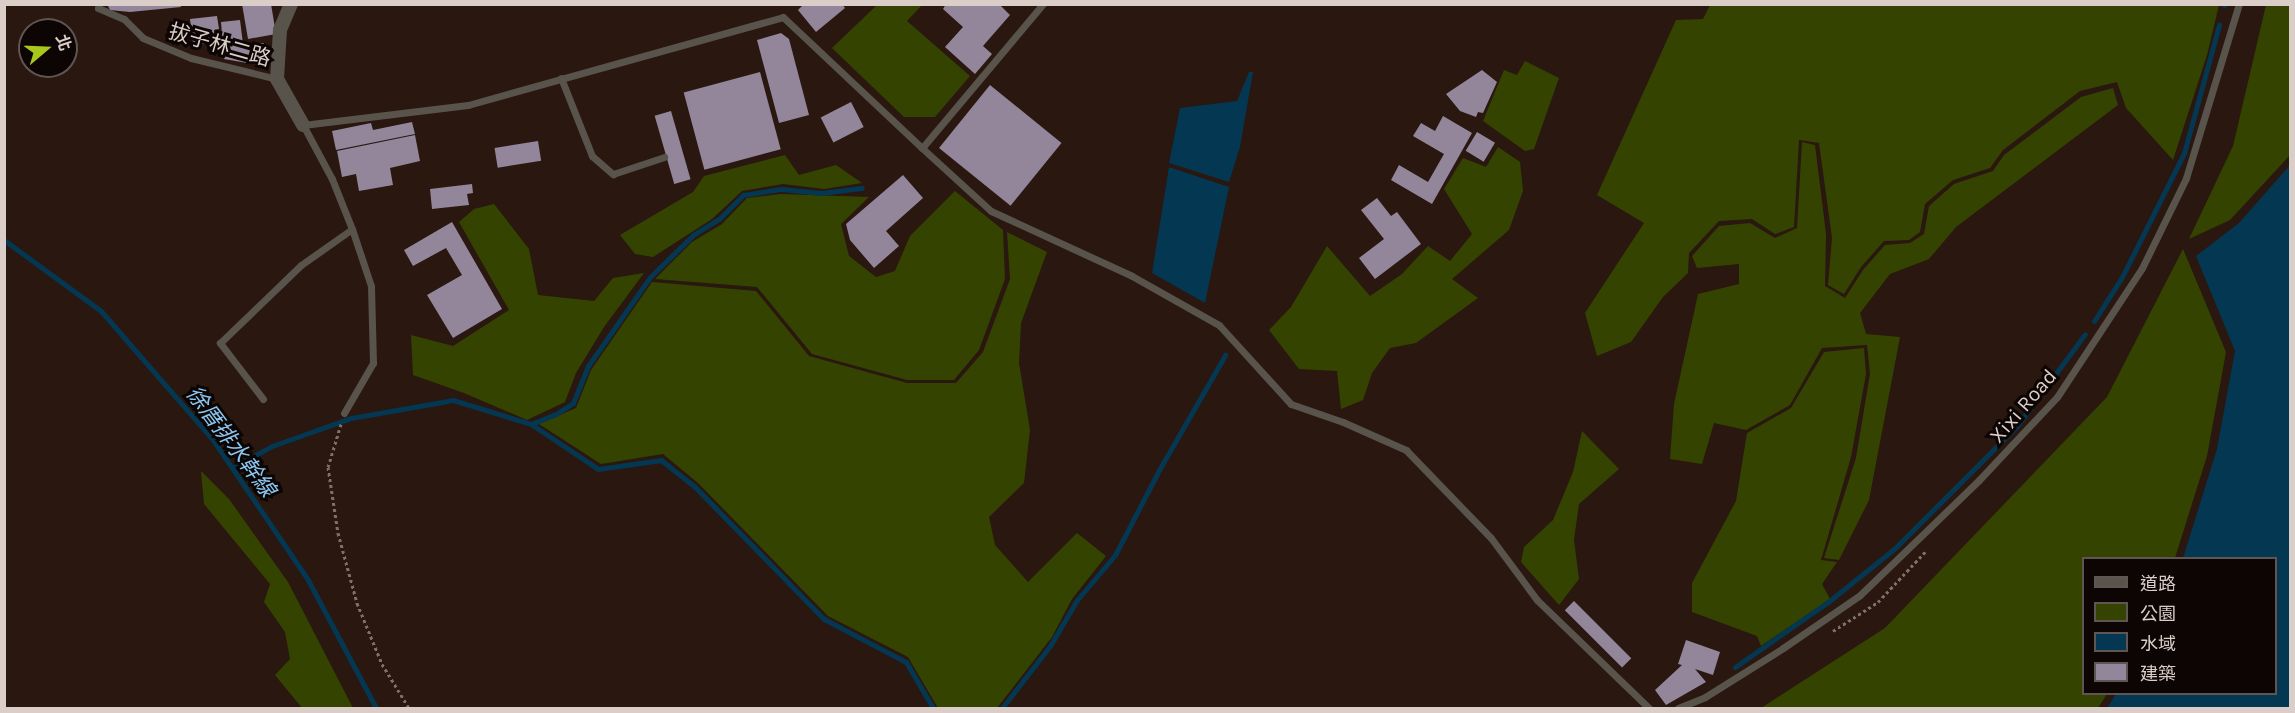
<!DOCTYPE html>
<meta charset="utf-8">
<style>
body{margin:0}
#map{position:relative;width:2295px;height:713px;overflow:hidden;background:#291710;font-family:Karla,"Noto Sans TC",sans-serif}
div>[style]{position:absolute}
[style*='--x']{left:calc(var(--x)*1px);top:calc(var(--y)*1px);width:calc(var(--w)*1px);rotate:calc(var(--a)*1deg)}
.green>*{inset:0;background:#344400}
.water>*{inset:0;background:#043752}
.stream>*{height:5px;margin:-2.5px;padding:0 2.5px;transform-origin:2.5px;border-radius:2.5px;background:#043752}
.building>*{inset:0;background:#93869b;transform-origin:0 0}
.path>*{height:3px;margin-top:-1.5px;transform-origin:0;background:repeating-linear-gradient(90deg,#80706a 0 3px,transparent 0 6px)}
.lane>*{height:7px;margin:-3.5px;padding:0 3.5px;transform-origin:3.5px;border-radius:3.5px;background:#58544b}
.street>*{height:14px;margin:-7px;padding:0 7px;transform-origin:7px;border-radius:7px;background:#58544b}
span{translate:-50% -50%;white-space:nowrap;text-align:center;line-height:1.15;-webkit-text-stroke:6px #0c0503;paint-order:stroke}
.street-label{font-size:21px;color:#dbcec9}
.water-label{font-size:22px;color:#89c7f2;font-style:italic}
.frame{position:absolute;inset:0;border:6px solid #dbcec9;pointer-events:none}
.legend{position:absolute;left:2082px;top:557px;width:195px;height:138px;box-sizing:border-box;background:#0c0503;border:2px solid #5f5552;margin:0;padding:8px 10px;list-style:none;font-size:18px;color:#dbcec9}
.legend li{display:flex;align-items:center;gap:12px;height:30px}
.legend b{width:30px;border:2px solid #5f5552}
.north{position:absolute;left:18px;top:18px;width:60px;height:60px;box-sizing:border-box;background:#0c0503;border:2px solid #5f5552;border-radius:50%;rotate:71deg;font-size:16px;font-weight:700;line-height:24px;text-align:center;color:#dbcec9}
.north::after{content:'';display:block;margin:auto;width:21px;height:27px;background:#a8c71c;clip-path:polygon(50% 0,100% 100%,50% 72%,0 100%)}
</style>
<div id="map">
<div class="green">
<i style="clip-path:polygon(877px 5px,922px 5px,907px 21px,970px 76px,935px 117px,904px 117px,832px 48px)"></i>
<i style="clip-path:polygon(1710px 5px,2219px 4px,2219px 5px,2207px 55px,2173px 160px,2126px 108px,2117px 82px,2080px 91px,2003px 150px,1990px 168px,1953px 180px,1925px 204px,1920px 232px,1909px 240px,1884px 241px,1861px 267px,1844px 294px,1828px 285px,1832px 238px,1819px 143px,1799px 140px,1794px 227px,1775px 234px,1752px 219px,1719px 221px,1689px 253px,1688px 273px,1663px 297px,1631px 342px,1597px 356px,1585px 313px,1644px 223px,1597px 195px,1676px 20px,1703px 19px)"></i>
<i style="clip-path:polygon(2266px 5px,2290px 5px,2290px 155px,2230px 220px,2189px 239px,2233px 146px)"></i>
<i style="clip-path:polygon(1525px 61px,1559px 78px,1534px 149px,1525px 151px,1483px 121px,1504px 70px,1517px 75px)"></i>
<i style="clip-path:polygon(2113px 88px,2118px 105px,1956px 227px,1929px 259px,1890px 274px,1860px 313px,1866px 334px,1900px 337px,1869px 500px,1839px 560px,1824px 558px,1856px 458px,1870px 374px,1867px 345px,1822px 348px,1790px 405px,1746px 430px,1714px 423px,1702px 464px,1670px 459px,1674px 404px,1698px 294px,1739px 284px,1739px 264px,1697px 268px,1692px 256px,1719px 226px,1750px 223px,1775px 238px,1797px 228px,1802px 142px,1815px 145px,1826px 234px,1825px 286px,1845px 298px,1863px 270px,1885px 245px,1910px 243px,1924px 234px,1929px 206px,1954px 184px,1993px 171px,2004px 155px,2081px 97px)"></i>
<i style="clip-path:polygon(1498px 147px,1520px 162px,1523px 191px,1509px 230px,1452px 279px,1478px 298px,1416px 343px,1390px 348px,1372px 373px,1363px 400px,1341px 409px,1337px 371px,1299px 369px,1269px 330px,1291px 307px,1327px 246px,1370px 296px,1402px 274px,1428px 246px,1450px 261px,1472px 234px,1444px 189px,1463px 158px,1486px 167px)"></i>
<i style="clip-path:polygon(785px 155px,799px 175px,836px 165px,862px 183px,824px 189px,783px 184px,742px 191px,712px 219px,653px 257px,635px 254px,620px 235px,693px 192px,704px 176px)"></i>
<i style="clip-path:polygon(955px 191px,1003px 230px,1005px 279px,979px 350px,954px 380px,907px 380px,812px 354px,757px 287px,655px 279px,692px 242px,722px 224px,747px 198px,780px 194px,869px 197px,841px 224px,849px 256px,876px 277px,895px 271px,910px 236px)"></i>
<i style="clip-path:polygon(494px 204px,529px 249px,538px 295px,594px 301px,613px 278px,644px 273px,604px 327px,576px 373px,565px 402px,527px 420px,464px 393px,413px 375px,411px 335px,453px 346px,509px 310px,459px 222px,474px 209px)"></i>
<i style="clip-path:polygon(1007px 232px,1047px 252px,1021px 323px,1019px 363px,1030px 430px,1024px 483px,989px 517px,995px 545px,1028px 582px,1077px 533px,1106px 556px,1072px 599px,1052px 637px,997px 708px,938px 708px,908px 657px,828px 616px,698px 483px,663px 454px,601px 464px,539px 424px,576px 408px,591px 370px,652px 282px,756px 291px,809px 356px,907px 383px,956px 383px,983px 352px,1010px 279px)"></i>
<i style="clip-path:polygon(2183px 249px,2226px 352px,2207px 456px,2175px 558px,2084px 558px,2084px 694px,2107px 694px,2098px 708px,1761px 708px,1885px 628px,2107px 397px)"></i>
<i style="clip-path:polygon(1864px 348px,1866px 374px,1851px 457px,1821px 560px,1837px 562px,1822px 584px,1830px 599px,1761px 646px,1757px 636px,1692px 612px,1692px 583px,1736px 501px,1747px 433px,1791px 408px,1824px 352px)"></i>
<i style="clip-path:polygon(1582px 431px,1619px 469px,1579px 504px,1574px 540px,1579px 579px,1559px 605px,1521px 562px,1524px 547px,1553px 520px,1573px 472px)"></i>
<i style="clip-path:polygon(201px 471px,229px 499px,288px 582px,353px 708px,302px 708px,275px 675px,290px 659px,285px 632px,264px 602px,270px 584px,204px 504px)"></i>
</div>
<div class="water">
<i style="clip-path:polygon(1249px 72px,1253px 72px,1240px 147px,1229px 182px,1169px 163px,1180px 108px,1237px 101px)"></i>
<i style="clip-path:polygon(2290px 165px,2290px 708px,2107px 708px,2116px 694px,2276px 694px,2276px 558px,2183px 558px,2217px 449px,2235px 351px,2196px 256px,2239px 223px)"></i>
<i style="clip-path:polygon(1169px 167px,1229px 187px,1205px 303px,1152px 273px)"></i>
</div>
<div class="stream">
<i style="--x:2224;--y:5;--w:1;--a:-90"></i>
<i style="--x:4;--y:240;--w:120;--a:36.2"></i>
<i style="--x:101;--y:311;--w:171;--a:49"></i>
<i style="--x:213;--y:440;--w:169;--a:55.8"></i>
<i style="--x:308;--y:580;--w:145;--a:62"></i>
<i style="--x:2094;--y:321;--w:52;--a:-57.5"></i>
<i style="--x:2122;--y:277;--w:139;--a:-63.4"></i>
<i style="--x:2184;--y:153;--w:133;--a:-74.7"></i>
<i style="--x:531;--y:424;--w:27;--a:-22"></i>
<i style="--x:556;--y:414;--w:20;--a:-33"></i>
<i style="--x:573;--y:403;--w:40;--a:-68"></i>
<i style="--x:588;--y:366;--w:108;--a:-55.1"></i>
<i style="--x:650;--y:277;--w:60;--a:-44.3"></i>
<i style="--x:693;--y:235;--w:31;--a:-32"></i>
<i style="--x:719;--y:219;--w:34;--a:-45"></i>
<i style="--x:743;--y:195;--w:38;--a:-9"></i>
<i style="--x:781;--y:189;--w:40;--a:5.7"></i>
<i style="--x:821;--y:193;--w:41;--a:-7"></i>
<i style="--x:232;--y:468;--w:46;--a:-28.8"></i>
<i style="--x:272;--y:446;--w:84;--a:-19.5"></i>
<i style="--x:351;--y:418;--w:104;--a:-10"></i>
<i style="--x:453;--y:400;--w:82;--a:17.1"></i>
<i style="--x:531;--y:424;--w:81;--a:33.9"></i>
<i style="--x:598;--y:469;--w:64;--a:-8.1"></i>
<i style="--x:661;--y:460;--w:43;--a:38.5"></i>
<i style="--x:695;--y:487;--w:185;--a:45.7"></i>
<i style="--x:824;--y:619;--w:93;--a:27.7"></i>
<i style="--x:906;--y:662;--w:53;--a:59.6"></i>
<i style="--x:1735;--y:667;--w:113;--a:-35"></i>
<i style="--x:1828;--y:602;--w:85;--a:-38.8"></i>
<i style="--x:1894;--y:549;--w:174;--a:-45"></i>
<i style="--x:2017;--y:426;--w:114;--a:-53.5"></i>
<i style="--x:1002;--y:708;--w:78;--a:-52.3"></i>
<i style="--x:1050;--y:646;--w:53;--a:-59.6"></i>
<i style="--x:1077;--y:600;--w:59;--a:-49.8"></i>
<i style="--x:1115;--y:555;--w:96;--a:-62.6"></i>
<i style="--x:1159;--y:470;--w:133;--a:-60.1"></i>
</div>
<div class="building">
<i style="clip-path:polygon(107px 4px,180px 4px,181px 7px,130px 12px,110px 10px)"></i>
<i style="clip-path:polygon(242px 4px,271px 4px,276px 34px,248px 39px)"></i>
<i style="clip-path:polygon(804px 4px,842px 4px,845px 8px,816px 32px,798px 10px)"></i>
<i style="clip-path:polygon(946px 4px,999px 4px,1010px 15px,983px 46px,992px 54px,975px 74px,945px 47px,963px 27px,943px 9px)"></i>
<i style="clip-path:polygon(217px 16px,219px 29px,214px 30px,215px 43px,193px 45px,190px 19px)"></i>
<i style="clip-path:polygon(240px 20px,243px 44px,265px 43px,259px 65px,224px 59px,221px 22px)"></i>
<i style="clip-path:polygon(781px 33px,789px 39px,809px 115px,779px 123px,757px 40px)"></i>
<i style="clip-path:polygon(1482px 70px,1497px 82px,1483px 113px,1478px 112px,1476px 117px,1460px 111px,1446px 94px)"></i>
<i style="left:760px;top:72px;width:80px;height:79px;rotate:75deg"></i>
<i style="left:990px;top:85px;width:92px;height:81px;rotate:39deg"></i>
<i style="left:851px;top:102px;width:28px;height:34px;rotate:63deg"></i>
<i style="left:671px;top:111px;width:71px;height:17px;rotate:74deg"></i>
<i style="clip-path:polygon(1443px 116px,1472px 133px,1432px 204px,1391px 180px,1399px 165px,1428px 182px,1444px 154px,1413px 136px,1421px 123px,1435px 131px)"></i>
<i style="clip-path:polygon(412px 122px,415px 134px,336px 150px,332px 131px,371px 123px,373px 130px)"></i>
<i style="left:1477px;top:132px;width:21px;height:22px;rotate:31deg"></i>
<i style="clip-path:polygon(415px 135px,420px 161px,390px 168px,393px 185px,359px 191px,356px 174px,342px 177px,337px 151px)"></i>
<i style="left:538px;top:141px;width:20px;height:44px;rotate:81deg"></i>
<i style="clip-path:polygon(903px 175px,923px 198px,886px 231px,899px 246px,874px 268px,850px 240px,846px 224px)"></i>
<i style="clip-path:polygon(472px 184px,473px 193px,467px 194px,469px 205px,432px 209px,430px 189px)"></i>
<i style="clip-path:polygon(1377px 198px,1391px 216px,1397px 212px,1421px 244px,1375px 279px,1359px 258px,1384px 239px,1361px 210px)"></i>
<i style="clip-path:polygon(452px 222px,502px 309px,453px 338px,427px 295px,462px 275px,446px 248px,413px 266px,404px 250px)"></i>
<i style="left:1574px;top:601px;width:81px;height:13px;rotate:45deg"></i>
<i style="clip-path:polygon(1686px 640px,1720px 652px,1713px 675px,1695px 669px,1706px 682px,1666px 705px,1655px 690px,1682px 665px,1678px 664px)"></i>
</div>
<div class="path">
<i style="--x:341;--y:424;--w:45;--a:106.8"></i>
<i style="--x:328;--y:467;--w:67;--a:81.4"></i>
<i style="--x:338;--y:533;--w:73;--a:74.8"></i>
<i style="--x:357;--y:603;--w:66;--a:67.7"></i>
<i style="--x:382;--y:664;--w:52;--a:58.5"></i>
<i style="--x:1833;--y:631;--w:54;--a:-32.8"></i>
<i style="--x:1878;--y:602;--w:69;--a:-46.8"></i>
</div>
<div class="lane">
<i style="--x:99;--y:4;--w:4;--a:104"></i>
<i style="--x:98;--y:8;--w:28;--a:23"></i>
<i style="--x:124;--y:19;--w:27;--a:45"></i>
<i style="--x:143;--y:38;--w:52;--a:22.6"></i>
<i style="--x:191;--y:58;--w:89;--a:13.7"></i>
<i style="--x:561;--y:78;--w:84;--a:68.3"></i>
<i style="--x:592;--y:156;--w:28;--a:41"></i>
<i style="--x:613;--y:174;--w:54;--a:-18.4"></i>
<i style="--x:922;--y:148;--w:93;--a:42.4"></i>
<i style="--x:991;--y:211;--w:155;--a:24.7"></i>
<i style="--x:1132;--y:276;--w:100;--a:29.4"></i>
<i style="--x:1219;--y:325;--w:107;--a:47.7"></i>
<i style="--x:1291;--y:404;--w:55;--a:19.1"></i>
<i style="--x:1343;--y:422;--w:69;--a:24"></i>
<i style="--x:1406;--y:450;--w:122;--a:46"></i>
<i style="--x:1491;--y:538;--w:77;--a:53.4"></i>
<i style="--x:1537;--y:600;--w:156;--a:44"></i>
<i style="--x:263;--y:399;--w:71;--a:-127.5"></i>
<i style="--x:220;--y:343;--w:112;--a:-43.9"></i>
<i style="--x:301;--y:265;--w:62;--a:-35.2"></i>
<i style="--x:352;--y:229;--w:54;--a:-111.8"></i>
<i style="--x:332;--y:179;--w:61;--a:-118.2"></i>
<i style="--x:303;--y:125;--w:166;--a:-6.9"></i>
<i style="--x:468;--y:105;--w:327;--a:-15.6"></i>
<i style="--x:783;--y:17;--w:191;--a:43.3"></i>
<i style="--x:922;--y:148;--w:188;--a:-50"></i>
<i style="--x:344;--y:413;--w:58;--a:-59.9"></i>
<i style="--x:373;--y:363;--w:77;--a:-91.5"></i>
<i style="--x:371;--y:286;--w:60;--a:-108.4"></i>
<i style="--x:1678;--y:708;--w:29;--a:-22"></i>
<i style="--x:1705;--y:697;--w:92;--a:-32.1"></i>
<i style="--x:1783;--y:648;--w:93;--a:-34.5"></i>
<i style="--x:1860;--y:595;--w:165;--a:-44"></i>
<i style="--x:1979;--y:480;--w:114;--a:-46.8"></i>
<i style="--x:2057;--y:397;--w:154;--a:-56.6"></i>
<i style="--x:2142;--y:268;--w:100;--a:-63.9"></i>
<i style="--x:2186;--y:178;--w:182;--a:-73.1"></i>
</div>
<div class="street">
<i style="--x:291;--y:4;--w:28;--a:113"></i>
<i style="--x:280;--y:30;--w:49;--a:93.5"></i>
<i style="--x:277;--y:79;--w:53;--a:60.5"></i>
</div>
<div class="street-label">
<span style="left:220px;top:45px;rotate:16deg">拔子林二路</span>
<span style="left:2023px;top:406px;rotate:-49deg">Xixi Road</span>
</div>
<div class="water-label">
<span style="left:230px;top:442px;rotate:53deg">徐厝排水幹線</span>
</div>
<div class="frame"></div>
<ul class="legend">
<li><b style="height:8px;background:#58544b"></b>道路</li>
<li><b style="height:16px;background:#344400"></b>公園</li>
<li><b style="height:16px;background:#043752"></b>水域</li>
<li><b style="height:16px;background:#93869b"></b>建築</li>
</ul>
<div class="north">北</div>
</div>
